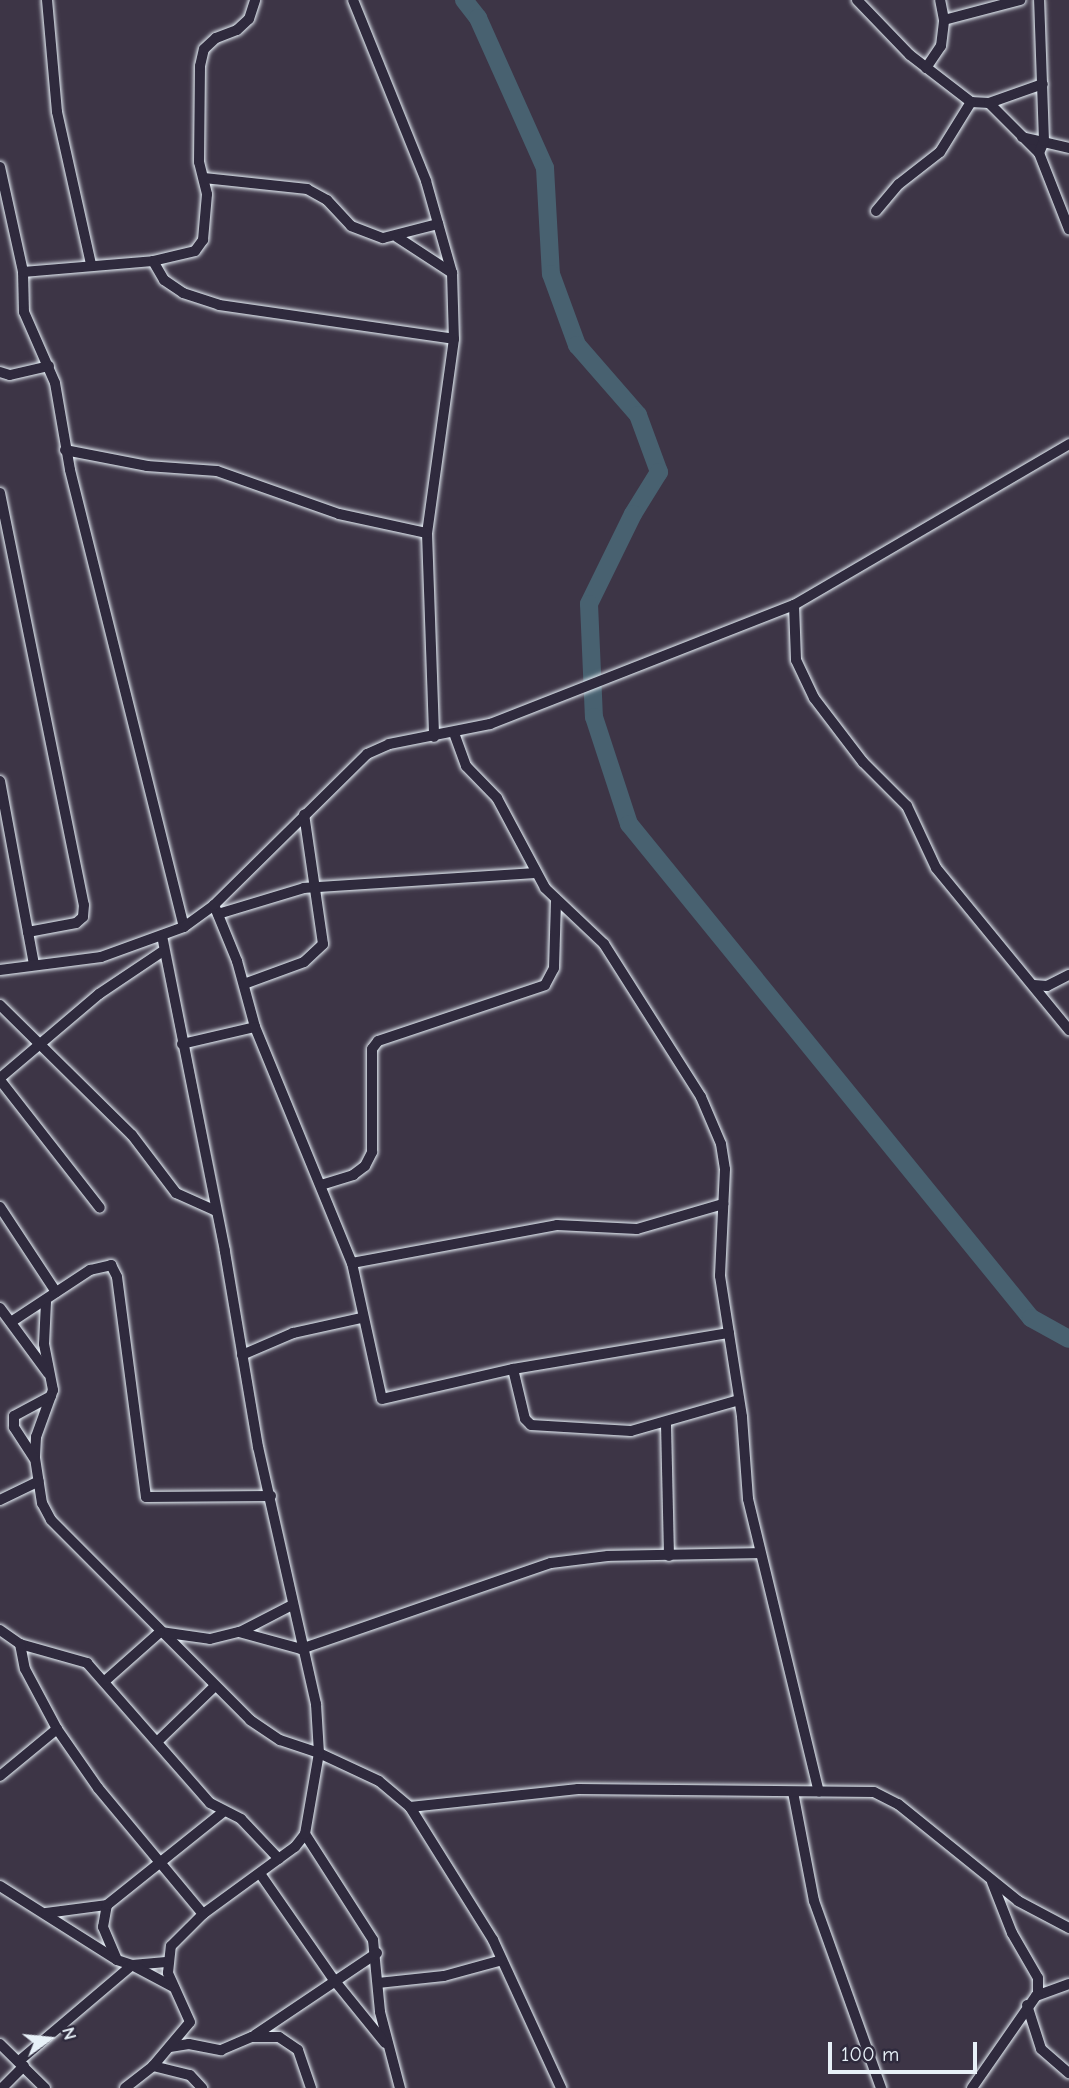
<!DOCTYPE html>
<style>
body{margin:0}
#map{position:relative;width:1069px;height:2088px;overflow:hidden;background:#3d3546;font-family:"Comic Neue",sans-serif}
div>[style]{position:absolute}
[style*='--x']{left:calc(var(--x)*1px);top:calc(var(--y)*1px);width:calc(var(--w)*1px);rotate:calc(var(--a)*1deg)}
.river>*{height:18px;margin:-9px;padding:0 9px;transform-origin:9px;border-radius:9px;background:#486170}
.roads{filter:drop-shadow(0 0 2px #e8f1f8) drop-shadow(0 0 2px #e8f1f8)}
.minor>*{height:10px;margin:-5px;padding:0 5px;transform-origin:5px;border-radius:5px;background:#2f2a3d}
span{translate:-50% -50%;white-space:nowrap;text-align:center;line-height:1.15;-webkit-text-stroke:5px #2f2a3d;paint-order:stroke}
.north{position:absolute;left:14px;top:2004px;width:70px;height:70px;-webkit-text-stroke:5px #2f2a3d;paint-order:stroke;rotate:75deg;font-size:19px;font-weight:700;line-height:28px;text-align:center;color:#e8f1f8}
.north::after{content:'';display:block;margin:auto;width:24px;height:32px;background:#e8f1f8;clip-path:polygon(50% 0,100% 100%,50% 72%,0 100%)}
.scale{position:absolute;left:828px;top:2042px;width:149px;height:32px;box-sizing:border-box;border:4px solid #e8f1f8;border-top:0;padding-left:9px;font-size:21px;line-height:24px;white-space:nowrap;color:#e8f1f8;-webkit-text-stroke:5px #2f2a3d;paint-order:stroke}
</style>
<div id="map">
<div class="river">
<i style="--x:464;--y:0;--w:23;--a:52"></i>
<i style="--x:478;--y:18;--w:164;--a:65.9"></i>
<i style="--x:545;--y:168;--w:106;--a:86.8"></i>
<i style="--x:551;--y:274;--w:76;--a:69.9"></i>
<i style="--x:577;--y:345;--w:93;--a:48.9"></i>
<i style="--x:638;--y:415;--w:61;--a:69.8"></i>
<i style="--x:659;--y:472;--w:49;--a:121.8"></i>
<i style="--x:633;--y:514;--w:100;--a:116.1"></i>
<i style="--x:589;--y:604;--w:113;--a:87.5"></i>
<i style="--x:594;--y:717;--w:113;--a:71.9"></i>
<i style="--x:629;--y:824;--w:637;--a:50.86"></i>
<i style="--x:1031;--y:1318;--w:43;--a:28.9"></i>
</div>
<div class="roads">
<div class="minor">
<i style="--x:47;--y:0;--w:112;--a:84.9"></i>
<i style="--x:57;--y:112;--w:156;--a:77.4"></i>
<i style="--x:353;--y:0;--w:195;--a:68"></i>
<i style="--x:426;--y:181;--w:96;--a:74.2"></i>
<i style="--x:452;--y:273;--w:66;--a:88.3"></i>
<i style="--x:454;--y:339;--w:196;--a:97.9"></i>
<i style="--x:427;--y:533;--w:204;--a:88"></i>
<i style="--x:857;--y:0;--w:76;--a:46.1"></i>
<i style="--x:910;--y:55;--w:77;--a:37.6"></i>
<i style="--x:971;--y:102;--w:18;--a:3"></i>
<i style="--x:989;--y:103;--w:71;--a:45"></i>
<i style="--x:1039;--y:153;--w:82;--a:68.5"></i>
<i style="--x:944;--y:20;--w:79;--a:-14.7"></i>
<i style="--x:926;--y:68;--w:27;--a:-56"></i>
<i style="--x:941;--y:46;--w:26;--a:-83"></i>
<i style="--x:944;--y:20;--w:20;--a:-101"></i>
<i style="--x:989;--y:103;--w:57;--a:-19.4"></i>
<i style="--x:1022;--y:137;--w:48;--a:13.2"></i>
<i style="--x:1039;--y:153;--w:13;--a:-67"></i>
<i style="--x:1044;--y:141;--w:141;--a:-92"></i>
<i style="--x:0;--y:167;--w:107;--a:77.6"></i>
<i style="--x:23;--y:272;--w:40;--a:88.6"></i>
<i style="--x:24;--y:312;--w:77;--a:66.4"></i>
<i style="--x:55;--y:383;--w:88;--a:80.2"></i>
<i style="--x:70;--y:470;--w:471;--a:76"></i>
<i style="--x:204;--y:178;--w:104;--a:6.1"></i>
<i style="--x:307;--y:189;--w:23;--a:29"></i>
<i style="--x:327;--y:200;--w:35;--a:47"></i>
<i style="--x:351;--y:226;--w:34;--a:21"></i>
<i style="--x:383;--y:238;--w:57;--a:-14.3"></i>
<i style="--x:876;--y:211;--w:35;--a:-50"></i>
<i style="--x:899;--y:184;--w:52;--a:-38"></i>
<i style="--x:940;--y:152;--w:59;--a:-58.2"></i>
<i style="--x:397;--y:237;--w:66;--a:33.2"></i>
<i style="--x:153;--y:261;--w:43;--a:-13.4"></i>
<i style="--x:195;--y:251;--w:14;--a:-54"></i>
<i style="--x:203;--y:240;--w:46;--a:-85"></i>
<i style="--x:207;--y:194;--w:33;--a:-104"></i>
<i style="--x:199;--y:162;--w:96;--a:-89.4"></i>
<i style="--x:200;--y:66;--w:17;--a:-77"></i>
<i style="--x:204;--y:49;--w:16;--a:-43"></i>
<i style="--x:216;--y:38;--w:22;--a:-21"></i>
<i style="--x:237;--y:30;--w:16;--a:-43"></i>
<i style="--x:249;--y:19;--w:20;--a:-72"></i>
<i style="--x:23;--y:272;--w:130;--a:-4.8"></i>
<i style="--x:153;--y:261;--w:22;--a:60"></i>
<i style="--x:164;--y:280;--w:23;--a:34"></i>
<i style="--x:183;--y:293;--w:38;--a:18"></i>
<i style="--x:219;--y:305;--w:237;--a:8.2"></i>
<i style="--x:0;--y:372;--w:10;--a:17"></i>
<i style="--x:10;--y:375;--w:40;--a:-13"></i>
<i style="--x:65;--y:450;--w:84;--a:11"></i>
<i style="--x:147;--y:466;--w:70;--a:4.1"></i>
<i style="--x:217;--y:471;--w:129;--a:19.4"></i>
<i style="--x:339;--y:514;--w:90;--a:12.2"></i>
<i style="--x:0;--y:493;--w:420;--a:78.5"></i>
<i style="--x:84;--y:905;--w:12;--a:95"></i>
<i style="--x:83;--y:917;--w:9;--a:139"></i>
<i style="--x:76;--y:923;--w:49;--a:169.4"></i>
<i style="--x:794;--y:605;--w:55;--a:87.9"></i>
<i style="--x:796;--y:660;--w:42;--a:64.7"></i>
<i style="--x:814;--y:698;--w:81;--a:52.6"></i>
<i style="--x:863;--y:762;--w:62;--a:45"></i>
<i style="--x:907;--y:806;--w:68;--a:64.9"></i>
<i style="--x:936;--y:868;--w:210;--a:50.6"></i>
<i style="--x:454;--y:733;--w:35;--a:70"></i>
<i style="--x:466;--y:766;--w:45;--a:45.9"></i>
<i style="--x:497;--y:798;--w:102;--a:61.9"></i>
<i style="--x:545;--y:888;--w:81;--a:43.5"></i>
<i style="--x:604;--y:944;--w:181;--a:57.6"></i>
<i style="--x:701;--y:1097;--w:51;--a:66.9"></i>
<i style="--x:721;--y:1144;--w:25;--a:81"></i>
<i style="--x:725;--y:1169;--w:107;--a:92.7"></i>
<i style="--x:720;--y:1276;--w:143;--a:81.1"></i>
<i style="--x:742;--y:1417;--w:82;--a:85.8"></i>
<i style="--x:748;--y:1499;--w:301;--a:76.4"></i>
<i style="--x:0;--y:781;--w:187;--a:79.5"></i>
<i style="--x:214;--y:905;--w:61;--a:67.7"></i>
<i style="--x:237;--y:961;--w:68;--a:74.7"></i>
<i style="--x:255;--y:1027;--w:255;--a:67.7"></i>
<i style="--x:352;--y:1263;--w:139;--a:77.6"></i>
<i style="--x:382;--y:1399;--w:134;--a:-12.9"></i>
<i style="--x:513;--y:1369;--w:219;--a:-9.5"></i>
<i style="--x:218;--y:914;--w:90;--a:-16.8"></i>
<i style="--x:304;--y:888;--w:231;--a:-3.7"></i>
<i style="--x:0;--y:970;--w:102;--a:-7.3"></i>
<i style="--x:101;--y:957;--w:88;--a:-19.9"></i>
<i style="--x:184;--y:927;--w:37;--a:-36"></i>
<i style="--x:214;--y:905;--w:215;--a:-44.6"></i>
<i style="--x:367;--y:754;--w:24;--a:-24"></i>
<i style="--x:389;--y:744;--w:103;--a:-11.2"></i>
<i style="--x:490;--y:724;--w:326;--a:-21.4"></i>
<i style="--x:794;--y:605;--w:319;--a:-30.3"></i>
<i style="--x:244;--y:984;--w:64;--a:-20.1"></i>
<i style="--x:304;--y:962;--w:26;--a:-43"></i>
<i style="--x:323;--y:944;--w:131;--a:-98.3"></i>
<i style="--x:1034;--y:985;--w:13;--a:4"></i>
<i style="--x:1047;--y:986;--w:25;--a:-27"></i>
<i style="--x:0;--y:1005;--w:185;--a:44.6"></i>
<i style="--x:132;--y:1135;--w:73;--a:52.8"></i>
<i style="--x:176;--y:1193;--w:44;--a:24.2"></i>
<i style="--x:182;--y:1044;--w:75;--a:-13.1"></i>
<i style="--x:0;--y:1078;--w:130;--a:-40.3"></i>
<i style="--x:99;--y:994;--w:77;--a:-33.9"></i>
<i style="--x:0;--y:1080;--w:162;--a:52"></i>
<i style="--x:321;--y:1185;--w:34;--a:-17"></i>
<i style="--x:353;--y:1175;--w:15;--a:-37"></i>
<i style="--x:365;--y:1166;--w:16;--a:-63"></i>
<i style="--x:372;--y:1152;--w:103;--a:-90"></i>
<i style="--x:372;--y:1049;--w:10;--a:-53"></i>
<i style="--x:378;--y:1041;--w:176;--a:-18.5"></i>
<i style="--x:545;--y:985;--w:19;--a:-62"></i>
<i style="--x:554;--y:968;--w:68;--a:-88.3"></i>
<i style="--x:0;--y:1207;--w:102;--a:56.6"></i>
<i style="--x:352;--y:1263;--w:208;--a:-10.5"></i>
<i style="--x:557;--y:1225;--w:80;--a:2.9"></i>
<i style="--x:637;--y:1229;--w:90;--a:-16.2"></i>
<i style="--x:46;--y:1302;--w:42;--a:92.7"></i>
<i style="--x:44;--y:1344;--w:47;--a:78.9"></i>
<i style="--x:53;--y:1390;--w:50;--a:109.9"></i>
<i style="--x:36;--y:1437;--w:21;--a:93"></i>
<i style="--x:35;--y:1458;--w:46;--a:81.2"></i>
<i style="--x:42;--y:1503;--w:19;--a:62"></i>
<i style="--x:51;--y:1520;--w:282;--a:45.1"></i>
<i style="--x:250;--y:1720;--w:36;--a:34"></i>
<i style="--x:280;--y:1740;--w:41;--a:18.4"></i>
<i style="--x:319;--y:1753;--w:66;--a:25"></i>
<i style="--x:379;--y:1781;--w:40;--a:40"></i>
<i style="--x:410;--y:1807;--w:157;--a:58"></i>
<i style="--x:493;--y:1940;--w:163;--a:65.3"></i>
<i style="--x:0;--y:1308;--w:81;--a:53.6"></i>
<i style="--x:11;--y:1322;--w:95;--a:-33.4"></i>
<i style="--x:90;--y:1270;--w:22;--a:-13"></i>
<i style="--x:111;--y:1265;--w:13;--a:63"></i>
<i style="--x:117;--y:1277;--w:222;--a:82.5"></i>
<i style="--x:146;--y:1497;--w:125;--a:-0.5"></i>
<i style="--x:242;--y:1355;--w:56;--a:-23.3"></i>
<i style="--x:293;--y:1333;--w:70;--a:-12.4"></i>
<i style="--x:513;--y:1369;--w:51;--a:76.5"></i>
<i style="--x:525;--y:1419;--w:8;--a:45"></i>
<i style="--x:531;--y:1425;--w:100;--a:3.4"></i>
<i style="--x:631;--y:1431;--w:112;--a:-16"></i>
<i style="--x:666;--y:1424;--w:132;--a:88.7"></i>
<i style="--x:34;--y:1458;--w:37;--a:-123"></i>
<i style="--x:14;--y:1427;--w:11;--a:-90"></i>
<i style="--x:14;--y:1416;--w:42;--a:-28.4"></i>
<i style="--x:0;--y:1500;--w:43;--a:-26"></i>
<i style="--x:0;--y:1630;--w:24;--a:35"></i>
<i style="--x:20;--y:1644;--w:70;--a:15.8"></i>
<i style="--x:87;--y:1663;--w:186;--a:48.7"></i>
<i style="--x:210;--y:1803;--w:35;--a:27"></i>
<i style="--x:241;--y:1819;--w:55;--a:46.5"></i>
<i style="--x:161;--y:1632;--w:49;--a:8.1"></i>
<i style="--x:210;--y:1639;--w:30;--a:-14"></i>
<i style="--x:239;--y:1632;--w:64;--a:15.3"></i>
<i style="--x:301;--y:1649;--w:264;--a:-19"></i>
<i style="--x:551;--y:1563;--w:57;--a:-7"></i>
<i style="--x:608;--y:1556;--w:152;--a:-1.1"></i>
<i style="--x:240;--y:1632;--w:59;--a:-27.4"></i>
<i style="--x:20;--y:1644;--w:25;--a:79"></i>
<i style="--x:25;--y:1669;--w:68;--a:61.9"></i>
<i style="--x:57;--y:1729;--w:72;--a:55.2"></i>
<i style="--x:98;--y:1788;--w:164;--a:50.2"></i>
<i style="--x:106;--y:1680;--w:72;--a:-41.6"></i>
<i style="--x:159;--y:1740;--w:78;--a:-44"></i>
<i style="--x:0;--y:1776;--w:74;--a:-39.5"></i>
<i style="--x:793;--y:1792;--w:111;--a:79.1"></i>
<i style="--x:814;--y:1901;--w:199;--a:70.3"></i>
<i style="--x:410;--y:1807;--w:169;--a:-6.1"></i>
<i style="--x:578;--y:1789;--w:296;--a:0.6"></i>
<i style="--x:874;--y:1792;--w:27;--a:27"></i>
<i style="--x:898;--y:1804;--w:154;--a:38.9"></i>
<i style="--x:1018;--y:1901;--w:58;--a:27.9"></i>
<i style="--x:305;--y:1834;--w:126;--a:57.3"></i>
<i style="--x:373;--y:1940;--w:72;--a:84.4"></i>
<i style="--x:380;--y:2012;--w:79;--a:75.3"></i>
<i style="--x:261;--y:1875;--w:128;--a:55.2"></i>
<i style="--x:334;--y:1980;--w:81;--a:51"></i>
<i style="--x:992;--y:1882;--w:55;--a:68.6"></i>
<i style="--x:1012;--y:1933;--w:52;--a:60"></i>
<i style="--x:1038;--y:1978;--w:16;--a:90"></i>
<i style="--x:0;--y:1886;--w:138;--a:32.3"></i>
<i style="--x:117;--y:1960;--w:16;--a:18"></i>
<i style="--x:132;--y:1965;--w:34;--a:-5"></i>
<i style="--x:46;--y:1913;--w:62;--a:-7.5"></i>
<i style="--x:117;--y:1960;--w:36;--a:-113"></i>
<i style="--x:103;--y:1927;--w:22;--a:-80"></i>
<i style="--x:107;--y:1905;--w:149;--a:-38.7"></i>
<i style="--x:378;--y:1983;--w:66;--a:-6.1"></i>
<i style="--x:444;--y:1976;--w:60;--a:-15.4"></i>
<i style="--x:1027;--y:2005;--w:46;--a:72.3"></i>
<i style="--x:1041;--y:2049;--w:37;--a:41"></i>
<i style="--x:255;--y:2035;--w:147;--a:-33.9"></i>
<i style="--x:0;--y:2044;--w:63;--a:44.4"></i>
<i style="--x:170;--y:2047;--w:19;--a:-9"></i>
<i style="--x:189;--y:2044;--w:33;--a:11"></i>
<i style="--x:221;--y:2050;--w:34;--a:-23"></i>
<i style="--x:252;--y:2037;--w:27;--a:0"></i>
<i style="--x:279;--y:2037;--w:23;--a:34"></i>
<i style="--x:298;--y:2050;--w:40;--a:71.1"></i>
<i style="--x:19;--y:2061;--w:148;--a:-40.3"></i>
<i style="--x:132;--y:1965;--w:47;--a:28.2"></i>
<i style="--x:153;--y:2066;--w:38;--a:14"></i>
<i style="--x:190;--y:2075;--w:18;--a:47"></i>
<i style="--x:2;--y:2088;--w:31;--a:-45"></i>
<i style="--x:125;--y:2088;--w:36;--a:-38"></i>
<i style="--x:153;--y:2066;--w:57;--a:-49.9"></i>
<i style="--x:190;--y:2022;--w:54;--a:-114.2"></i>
<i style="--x:168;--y:1973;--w:27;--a:-84"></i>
<i style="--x:171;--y:1946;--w:45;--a:-45"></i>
<i style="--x:203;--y:1914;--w:114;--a:-36.1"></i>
<i style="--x:295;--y:1847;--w:16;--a:-52"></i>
<i style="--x:305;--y:1834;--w:82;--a:-80.2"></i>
<i style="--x:319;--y:1753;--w:49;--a:-93.5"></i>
<i style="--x:316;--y:1704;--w:263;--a:-102.7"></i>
<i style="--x:258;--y:1447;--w:199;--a:-99.6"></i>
<i style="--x:225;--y:1251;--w:320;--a:-101.3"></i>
<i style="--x:972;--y:2088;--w:112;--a:-55.2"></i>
<i style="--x:1036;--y:1996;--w:35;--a:-20"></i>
</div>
</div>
<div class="north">N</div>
<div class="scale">100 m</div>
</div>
